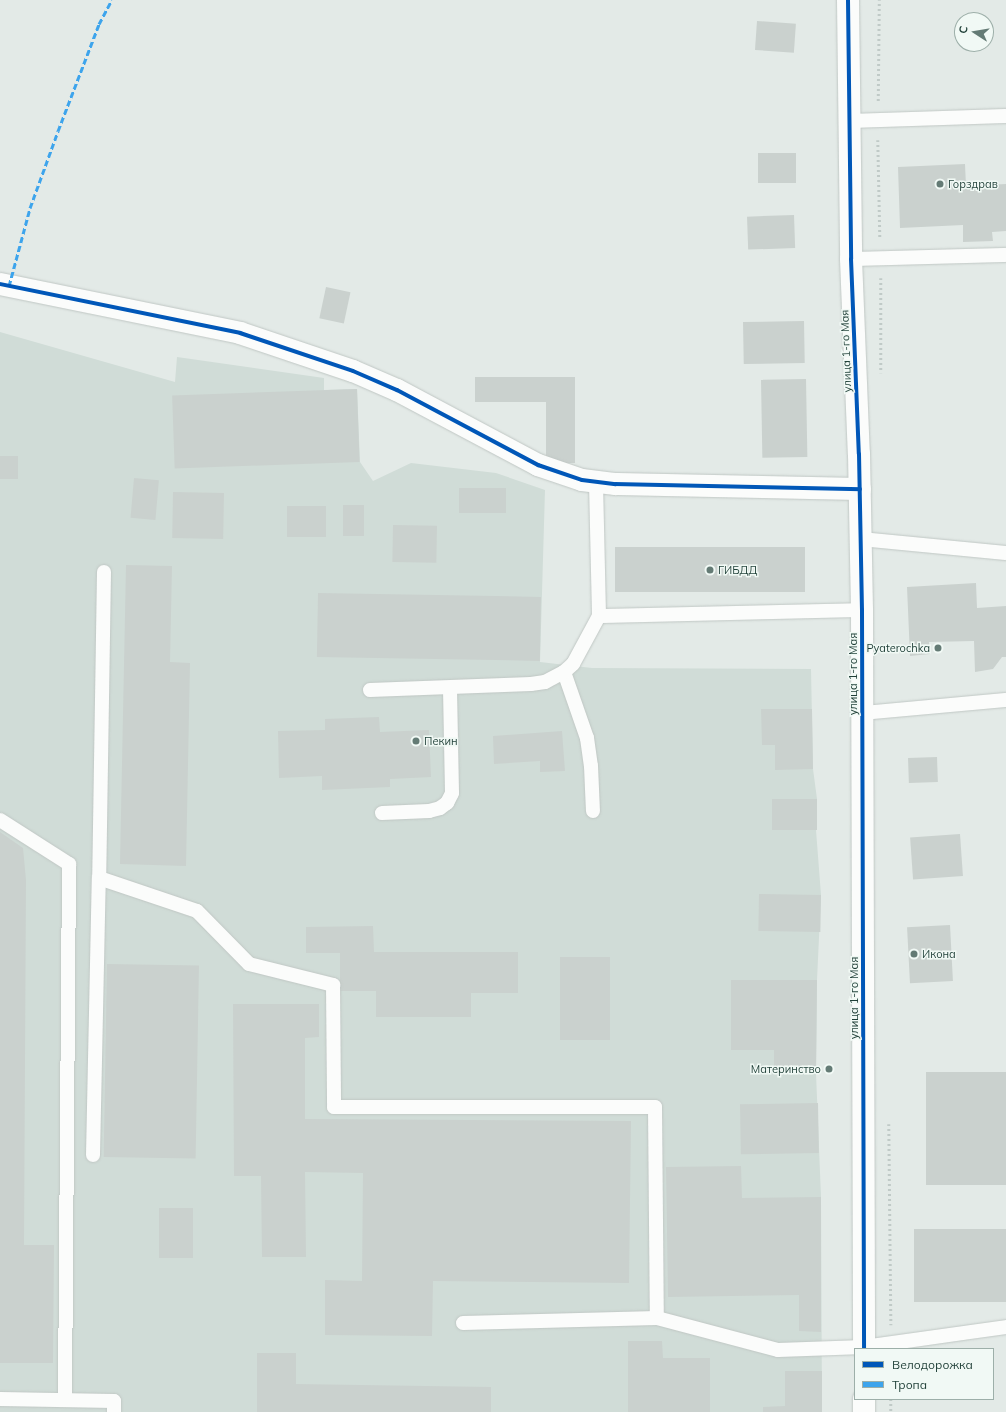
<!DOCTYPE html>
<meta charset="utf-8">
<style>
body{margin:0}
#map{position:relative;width:1006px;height:1412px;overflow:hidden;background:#e3eae7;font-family:Mulish,sans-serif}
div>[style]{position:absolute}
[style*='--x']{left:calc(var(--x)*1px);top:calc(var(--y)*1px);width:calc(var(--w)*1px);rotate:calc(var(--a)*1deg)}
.built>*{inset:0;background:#d0dcd7}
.building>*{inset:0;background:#cad1ce;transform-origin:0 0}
.path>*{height:2.5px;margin-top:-1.25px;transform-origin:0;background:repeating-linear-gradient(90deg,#c0cac7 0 2px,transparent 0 5px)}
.roads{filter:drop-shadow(0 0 1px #c0c7c4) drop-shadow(0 0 1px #c0c7c4)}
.service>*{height:14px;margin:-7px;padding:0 7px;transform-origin:7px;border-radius:7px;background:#fbfcfb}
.minor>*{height:22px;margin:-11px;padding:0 11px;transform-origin:11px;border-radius:11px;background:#fbfcfb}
.tertiary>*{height:22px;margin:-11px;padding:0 11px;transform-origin:11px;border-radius:11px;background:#fbfcfb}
.quiet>*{height:3px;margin-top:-1.5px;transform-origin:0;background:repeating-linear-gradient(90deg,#3da4ec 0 6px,transparent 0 9px)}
.cycleway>*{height:4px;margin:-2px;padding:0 2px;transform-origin:2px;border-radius:2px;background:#0057b8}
.dots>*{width:11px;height:11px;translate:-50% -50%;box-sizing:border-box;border:2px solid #f1f9f5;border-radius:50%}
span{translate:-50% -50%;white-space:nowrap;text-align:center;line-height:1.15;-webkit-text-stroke:3px #f1f9f5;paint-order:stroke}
.poi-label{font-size:11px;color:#1f3f37}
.left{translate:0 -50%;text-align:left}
.right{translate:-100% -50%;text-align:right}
.street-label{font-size:11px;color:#1f3f37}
.legend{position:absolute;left:854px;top:1348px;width:140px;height:52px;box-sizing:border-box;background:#f1f9f5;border:1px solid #9dafa9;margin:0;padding:5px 7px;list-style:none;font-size:12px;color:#1f3f37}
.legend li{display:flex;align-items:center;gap:8px;height:20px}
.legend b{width:20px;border:1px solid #9dafa9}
.north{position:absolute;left:954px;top:12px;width:40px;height:40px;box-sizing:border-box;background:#f1f9f5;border:1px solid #9dafa9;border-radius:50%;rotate:282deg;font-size:11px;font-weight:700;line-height:16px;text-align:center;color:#1f3f37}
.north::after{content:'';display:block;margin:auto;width:14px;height:18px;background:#647b75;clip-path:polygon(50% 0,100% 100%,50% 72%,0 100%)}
</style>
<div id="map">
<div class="built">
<i style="clip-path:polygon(0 332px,175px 382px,177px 357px,324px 378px,324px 390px,357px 389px,360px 462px,373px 481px,411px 463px,496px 473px,545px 490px,540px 662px,592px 668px,811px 669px,813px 769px,817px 799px,816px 830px,821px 895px,817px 980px,816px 1073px,821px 1197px,822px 1412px,0 1412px)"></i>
</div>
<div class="building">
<i style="left:757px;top:21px;width:39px;height:29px;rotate:4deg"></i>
<i style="left:758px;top:153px;width:38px;height:30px"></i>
<i style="clip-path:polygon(965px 164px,966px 186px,1006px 184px,1006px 231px,992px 232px,993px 241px,963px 242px,963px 225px,900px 228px,898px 167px)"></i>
<i style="left:794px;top:215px;width:33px;height:47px;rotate:88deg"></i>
<i style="left:326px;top:287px;width:25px;height:32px;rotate:12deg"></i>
<i style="left:804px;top:321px;width:42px;height:61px;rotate:89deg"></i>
<i style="clip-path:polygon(475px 377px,575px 377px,575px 463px,546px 463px,546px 402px,475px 402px)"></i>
<i style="left:806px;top:379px;width:78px;height:45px;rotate:89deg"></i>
<i style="left:357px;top:389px;width:73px;height:185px;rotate:88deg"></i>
<i style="left:0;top:456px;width:18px;height:23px"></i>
<i style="left:134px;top:478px;width:25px;height:40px;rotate:5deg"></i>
<i style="left:459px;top:488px;width:47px;height:25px"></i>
<i style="left:173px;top:492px;width:51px;height:46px;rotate:1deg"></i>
<i style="left:343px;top:505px;width:21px;height:31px"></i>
<i style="left:287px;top:506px;width:39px;height:31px"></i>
<i style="left:393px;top:525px;width:44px;height:37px;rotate:1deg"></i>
<i style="left:615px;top:547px;width:190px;height:45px"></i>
<i style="clip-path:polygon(126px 565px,172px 566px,170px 662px,190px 663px,186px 866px,120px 864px)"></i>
<i style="clip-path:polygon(976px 583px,977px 608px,1006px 606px,1006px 657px,1002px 657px,993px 669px,975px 672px,974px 641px,929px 642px,930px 654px,910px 656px,907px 587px)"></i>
<i style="left:318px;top:593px;width:223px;height:64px;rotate:1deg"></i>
<i style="clip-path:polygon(761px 709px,812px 709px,813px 769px,775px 770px,775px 745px,762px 745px)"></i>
<i style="clip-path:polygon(379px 717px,380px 732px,429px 730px,431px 777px,390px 779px,390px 787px,322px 790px,322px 776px,279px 778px,278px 731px,325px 730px,325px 719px)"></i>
<i style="clip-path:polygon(562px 731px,565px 771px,540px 772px,540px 761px,494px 764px,493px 736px)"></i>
<i style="left:937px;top:757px;width:25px;height:29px;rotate:88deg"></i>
<i style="left:772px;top:799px;width:45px;height:31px"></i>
<i style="clip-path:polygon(0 832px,23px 848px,26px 880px,24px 1245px,54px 1245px,53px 1363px,0 1363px)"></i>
<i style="left:960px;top:834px;width:42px;height:50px;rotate:86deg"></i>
<i style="left:759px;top:894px;width:62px;height:37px;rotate:1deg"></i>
<i style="left:950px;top:925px;width:56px;height:43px;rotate:87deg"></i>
<i style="clip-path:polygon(373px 926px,374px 952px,518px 952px,518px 993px,471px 993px,471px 1017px,376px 1017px,376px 991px,340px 991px,340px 953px,306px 953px,306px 927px)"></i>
<i style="left:560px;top:957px;width:50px;height:83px"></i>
<i style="left:107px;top:964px;width:92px;height:193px;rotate:1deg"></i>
<i style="clip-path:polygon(731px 980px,817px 980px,816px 1073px,774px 1073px,774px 1050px,731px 1050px)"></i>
<i style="clip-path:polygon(233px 1004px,319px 1004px,319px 1037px,305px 1038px,305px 1119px,631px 1121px,629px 1283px,433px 1281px,432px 1336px,325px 1335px,325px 1280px,362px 1281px,363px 1173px,305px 1172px,306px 1257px,262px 1257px,261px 1176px,234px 1176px)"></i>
<i style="left:1006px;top:1072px;width:113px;height:80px;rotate:90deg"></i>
<i style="left:818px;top:1103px;width:50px;height:78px;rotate:89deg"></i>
<i style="clip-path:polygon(741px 1166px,742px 1198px,821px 1197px,821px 1332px,799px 1331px,799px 1295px,668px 1297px,666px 1167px)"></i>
<i style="left:159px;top:1208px;width:34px;height:50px"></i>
<i style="left:1006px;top:1229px;width:73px;height:92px;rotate:90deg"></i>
<i style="clip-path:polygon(628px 1341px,662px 1341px,663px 1358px,710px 1358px,710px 1412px,628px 1412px)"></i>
<i style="clip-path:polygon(257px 1353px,296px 1353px,296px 1384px,491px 1387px,491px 1412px,257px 1412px)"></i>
<i style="clip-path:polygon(785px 1371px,822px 1371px,822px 1412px,763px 1412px,763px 1407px,785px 1406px)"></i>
</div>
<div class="path">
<i style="--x:878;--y:101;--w:101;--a:-89.4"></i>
<i style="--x:878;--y:140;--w:99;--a:88.8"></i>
<i style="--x:881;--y:278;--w:95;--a:90"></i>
<i style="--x:889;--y:1124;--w:201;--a:89.4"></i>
<i style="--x:891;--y:1399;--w:13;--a:90"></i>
</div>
<div class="roads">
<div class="service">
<i style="--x:849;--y:121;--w:157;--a:-1.8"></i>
<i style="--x:851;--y:259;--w:155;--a:-1.5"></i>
<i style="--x:596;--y:483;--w:133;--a:88.7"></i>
<i style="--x:599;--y:616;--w:263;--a:-1.3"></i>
<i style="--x:860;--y:539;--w:147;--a:5.5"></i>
<i style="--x:104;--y:572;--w:306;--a:90.9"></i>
<i style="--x:99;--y:878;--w:103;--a:18.6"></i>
<i style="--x:197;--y:911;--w:74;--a:45.5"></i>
<i style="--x:249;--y:964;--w:87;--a:14"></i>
<i style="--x:333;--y:985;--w:122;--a:89.5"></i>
<i style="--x:334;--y:1107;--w:321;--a:0"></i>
<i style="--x:655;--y:1107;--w:211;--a:89.5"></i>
<i style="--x:564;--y:672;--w:70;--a:70.8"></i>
<i style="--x:587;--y:738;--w:28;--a:82"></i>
<i style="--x:591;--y:766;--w:45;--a:87.5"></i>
<i style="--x:370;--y:690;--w:161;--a:-2.1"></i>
<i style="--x:531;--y:684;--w:14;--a:-8"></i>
<i style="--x:545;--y:682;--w:21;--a:-28"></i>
<i style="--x:564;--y:672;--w:12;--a:-42"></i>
<i style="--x:573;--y:664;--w:55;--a:-61.6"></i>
<i style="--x:863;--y:713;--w:144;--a:-5.2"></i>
<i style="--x:382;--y:813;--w:47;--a:-2.4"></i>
<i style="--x:429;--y:811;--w:11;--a:-15"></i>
<i style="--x:440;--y:808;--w:9;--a:-36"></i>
<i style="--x:447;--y:803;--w:11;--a:-63"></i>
<i style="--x:452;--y:793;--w:105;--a:-91.1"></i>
<i style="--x:0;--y:820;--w:82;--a:32.5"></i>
<i style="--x:69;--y:864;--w:536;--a:90.43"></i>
<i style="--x:93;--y:1155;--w:277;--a:-88.8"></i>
<i style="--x:463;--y:1323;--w:194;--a:-1.5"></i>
<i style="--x:657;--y:1318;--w:125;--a:14.8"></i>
<i style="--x:778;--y:1350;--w:86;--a:-2"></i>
<i style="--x:864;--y:1347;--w:143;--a:-8"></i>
<i style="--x:0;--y:1399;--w:114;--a:1"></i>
<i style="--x:114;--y:1401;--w:11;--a:90"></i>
</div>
<div class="minor">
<i style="--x:0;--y:284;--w:245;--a:11.5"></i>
<i style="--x:240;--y:333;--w:119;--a:18.6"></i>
<i style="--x:353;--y:371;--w:48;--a:23.4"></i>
<i style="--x:397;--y:390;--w:160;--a:28"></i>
<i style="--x:538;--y:465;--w:46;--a:18.8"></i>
<i style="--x:582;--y:480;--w:34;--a:7"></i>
<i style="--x:616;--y:484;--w:244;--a:1.2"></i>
</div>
<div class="tertiary">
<i style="--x:848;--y:0;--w:259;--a:89.3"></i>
<i style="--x:851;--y:259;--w:195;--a:87.7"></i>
<i style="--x:859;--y:454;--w:156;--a:88.9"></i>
<i style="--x:862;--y:610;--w:739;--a:89.84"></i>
<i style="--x:864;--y:1399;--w:13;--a:90"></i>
</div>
</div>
<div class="quiet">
<i style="--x:9;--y:286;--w:81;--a:-74.9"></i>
<i style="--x:30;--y:208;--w:82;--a:-70"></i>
<i style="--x:58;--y:131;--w:115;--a:-69"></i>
<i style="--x:99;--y:24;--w:27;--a:-62"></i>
</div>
<div class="cycleway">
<i style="--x:848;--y:0;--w:259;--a:89.3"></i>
<i style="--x:851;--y:259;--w:195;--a:87.7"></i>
<i style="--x:859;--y:454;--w:156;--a:88.9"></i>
<i style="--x:862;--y:610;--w:739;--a:89.84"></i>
<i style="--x:0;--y:284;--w:245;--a:11.5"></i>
<i style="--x:240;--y:333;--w:119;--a:18.6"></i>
<i style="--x:353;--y:371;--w:48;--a:23.4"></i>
<i style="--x:397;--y:390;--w:160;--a:28"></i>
<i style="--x:538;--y:465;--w:46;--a:18.8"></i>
<i style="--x:582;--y:480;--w:34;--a:7"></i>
<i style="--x:616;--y:484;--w:244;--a:1.2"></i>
</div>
<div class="dots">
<i style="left:940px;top:184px;background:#647b75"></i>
<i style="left:710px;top:570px;background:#647b75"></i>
<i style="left:938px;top:648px;background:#647b75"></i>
<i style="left:416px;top:741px;background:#647b75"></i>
<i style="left:914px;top:954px;background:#647b75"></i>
<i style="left:829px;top:1069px;background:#647b75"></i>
</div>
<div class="poi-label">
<span class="left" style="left:948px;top:184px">Горздрав</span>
<span class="left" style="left:718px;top:570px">ГИБДД</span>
<span class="right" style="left:930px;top:648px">Pyaterochka</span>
<span class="left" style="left:424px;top:741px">Пекин</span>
<span class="left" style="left:922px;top:954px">Икона</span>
<span class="right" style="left:821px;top:1069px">Материнство</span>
</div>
<div class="street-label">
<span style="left:846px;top:351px;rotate:-92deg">улица 1-го Мая</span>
<span style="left:853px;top:674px;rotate:-90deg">улица 1-го Мая</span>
<span style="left:854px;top:998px;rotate:-90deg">улица 1-го Мая</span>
</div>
<ul class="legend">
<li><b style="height:5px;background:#0057b8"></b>Велодорожка</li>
<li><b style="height:5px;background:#3da4ec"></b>Тропа</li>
</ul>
<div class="north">С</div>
</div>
